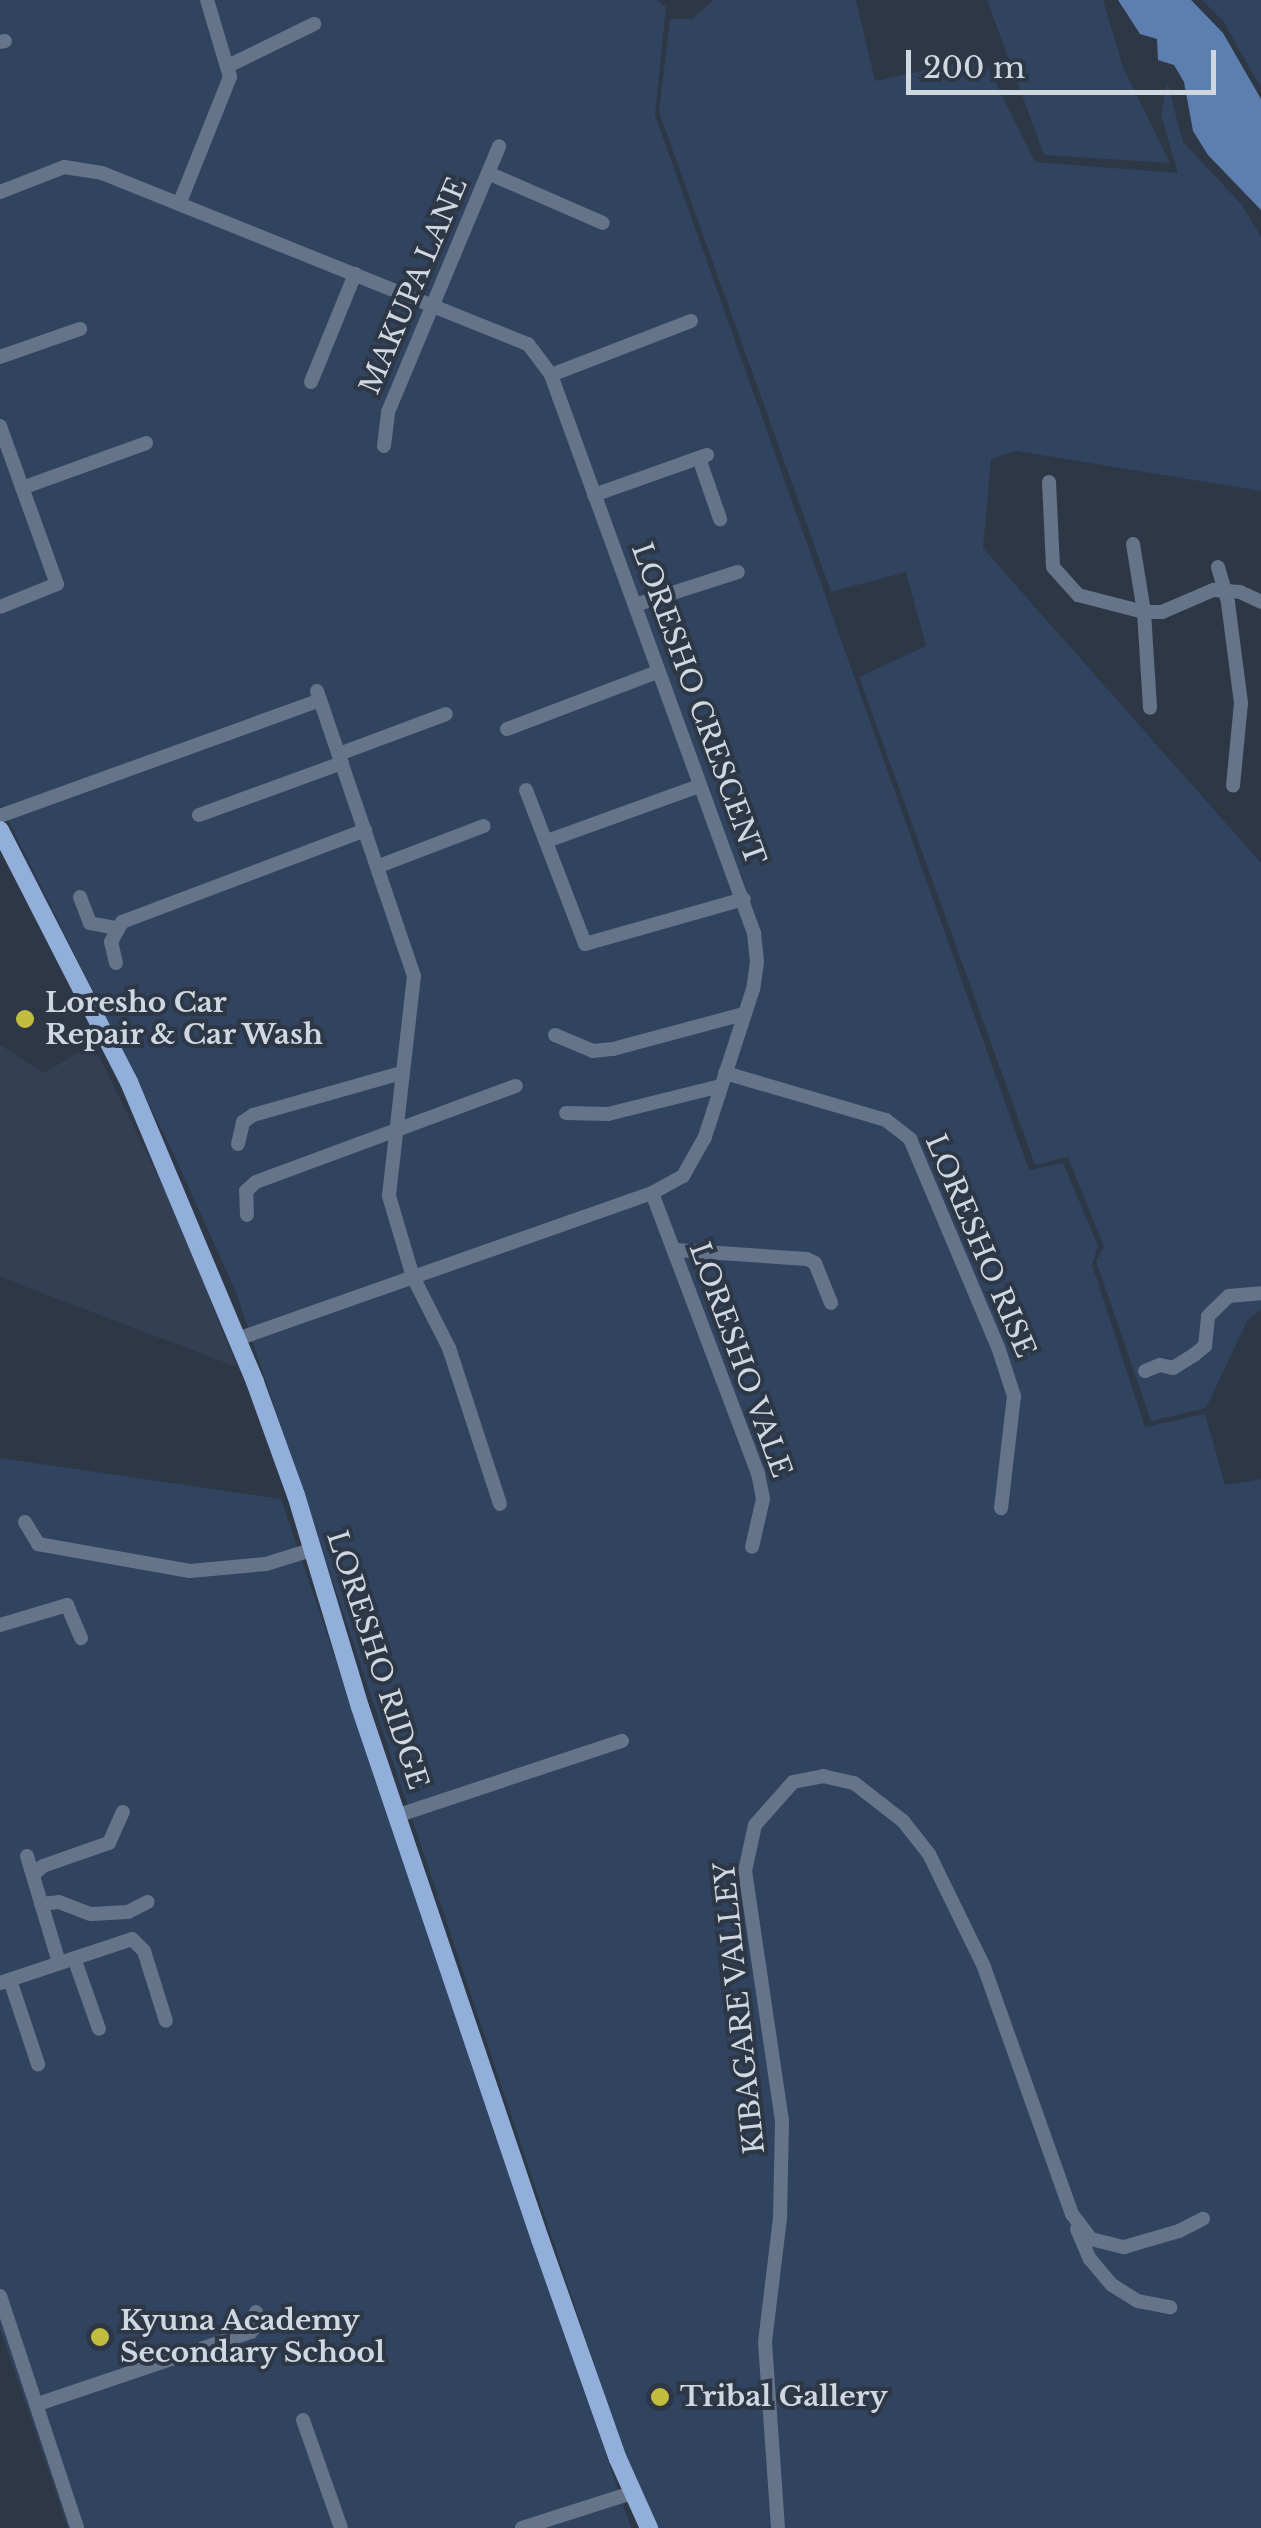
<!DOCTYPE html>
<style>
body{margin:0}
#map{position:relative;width:1261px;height:2528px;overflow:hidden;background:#2e3745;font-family:"Libre Baskerville",serif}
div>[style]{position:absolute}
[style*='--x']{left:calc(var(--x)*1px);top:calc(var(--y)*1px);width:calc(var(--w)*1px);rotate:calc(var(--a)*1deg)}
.built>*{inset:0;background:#334053}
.green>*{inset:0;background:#30435f}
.water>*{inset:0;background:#5d7faf}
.minor>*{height:14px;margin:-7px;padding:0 7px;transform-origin:7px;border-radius:7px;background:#657489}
.major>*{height:18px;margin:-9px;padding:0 9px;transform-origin:9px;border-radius:9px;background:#91afda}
.dots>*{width:28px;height:28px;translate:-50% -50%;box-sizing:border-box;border:5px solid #2e3745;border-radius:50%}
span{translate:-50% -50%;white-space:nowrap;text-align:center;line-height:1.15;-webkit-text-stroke:8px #2e3745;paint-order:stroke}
.street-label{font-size:28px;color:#d1d7e0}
.poi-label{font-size:28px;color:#d1d7e0;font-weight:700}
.left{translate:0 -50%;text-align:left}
.scale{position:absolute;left:906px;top:50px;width:310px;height:45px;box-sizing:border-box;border:5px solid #d1d7e0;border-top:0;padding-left:12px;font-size:30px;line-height:35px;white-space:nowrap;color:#d1d7e0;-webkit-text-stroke:8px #2e3745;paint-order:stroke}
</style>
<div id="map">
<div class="built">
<i style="clip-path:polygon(93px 1044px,173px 1207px,237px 1367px,0 1277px,0 1045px,44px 1073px)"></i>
</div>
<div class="green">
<i style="clip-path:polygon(0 0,657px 0,666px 7px,655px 115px,1029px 1170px,1063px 1163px,1098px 1246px,1092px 1265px,1145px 1427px,1205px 1414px,1225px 1485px,1261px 1479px,1261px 2528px,649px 2528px,236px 1292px,170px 1146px,0 804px)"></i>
<i style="clip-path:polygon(714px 0,856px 0,875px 81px,983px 57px,1035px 162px,1178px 173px,1161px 115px,1167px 82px,1183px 142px,1242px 205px,1261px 237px,1261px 491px,1016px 451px,991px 459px,983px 548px,1261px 863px,1261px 1309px,1247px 1321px,1206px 1408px,1151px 1421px,1096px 1261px,1104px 1247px,1068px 1157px,1035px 1165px,859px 677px,926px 646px,906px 572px,831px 592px,659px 112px,670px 19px,692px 19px)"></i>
<i style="clip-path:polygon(987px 0,1103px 0,1123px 67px,1170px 163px,1044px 155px)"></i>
<i style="clip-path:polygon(1202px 0,1261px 0,1261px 88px,1223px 21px)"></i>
<i style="clip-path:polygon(0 1458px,281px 1499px,631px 2528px,68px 2528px,0 2328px)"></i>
</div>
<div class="water">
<i style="clip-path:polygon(1118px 0,1191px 0,1223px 33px,1261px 99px,1261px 210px,1208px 155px,1193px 131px,1184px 82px,1174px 65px,1158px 60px,1157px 39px,1140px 34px)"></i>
</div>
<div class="minor">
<i style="--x:0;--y:42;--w:5;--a:-11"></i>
<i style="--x:228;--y:66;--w:96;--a:-26"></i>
<i style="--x:488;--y:173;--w:125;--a:23.5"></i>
<i style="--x:0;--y:192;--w:69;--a:-21.3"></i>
<i style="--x:64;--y:167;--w:38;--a:9"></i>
<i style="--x:102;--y:173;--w:459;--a:21.9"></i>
<i style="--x:528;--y:344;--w:39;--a:53"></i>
<i style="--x:551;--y:375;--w:594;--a:70.01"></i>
<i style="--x:754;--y:933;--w:29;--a:84"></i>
<i style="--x:757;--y:962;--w:27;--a:98"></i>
<i style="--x:753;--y:989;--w:156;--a:108"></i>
<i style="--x:705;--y:1137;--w:45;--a:119.4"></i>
<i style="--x:683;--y:1176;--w:35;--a:151"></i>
<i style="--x:652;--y:1193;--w:439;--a:160.6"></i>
<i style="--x:180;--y:202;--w:135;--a:-68.2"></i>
<i style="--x:230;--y:77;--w:80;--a:-106.6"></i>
<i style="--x:0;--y:357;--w:85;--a:-19.3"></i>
<i style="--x:551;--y:375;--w:150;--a:-21.1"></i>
<i style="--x:311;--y:382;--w:117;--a:-67.8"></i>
<i style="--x:0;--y:426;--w:168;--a:70.2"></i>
<i style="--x:57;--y:584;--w:61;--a:158"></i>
<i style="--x:384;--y:446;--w:34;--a:-83"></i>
<i style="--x:388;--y:412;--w:288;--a:-67.3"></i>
<i style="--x:699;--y:458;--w:65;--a:71"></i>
<i style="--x:1049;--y:482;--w:85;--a:87.3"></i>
<i style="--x:1053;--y:567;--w:38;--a:48"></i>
<i style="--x:1078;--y:595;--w:68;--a:14.4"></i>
<i style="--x:1144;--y:612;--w:18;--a:0"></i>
<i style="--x:1162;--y:612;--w:56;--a:-23.3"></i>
<i style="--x:1213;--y:590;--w:27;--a:4"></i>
<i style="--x:1240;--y:592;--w:23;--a:25"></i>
<i style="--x:22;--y:488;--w:132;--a:-19.9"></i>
<i style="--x:594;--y:495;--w:120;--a:-19.5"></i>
<i style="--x:1133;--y:544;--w:69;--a:80.8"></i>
<i style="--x:1144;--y:612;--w:96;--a:86.4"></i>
<i style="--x:1218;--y:567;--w:37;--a:74"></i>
<i style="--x:1228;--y:603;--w:101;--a:82.6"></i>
<i style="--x:1241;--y:703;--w:83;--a:95.5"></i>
<i style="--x:635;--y:605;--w:108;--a:-17.8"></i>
<i style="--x:317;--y:691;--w:301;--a:71.2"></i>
<i style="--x:414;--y:976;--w:221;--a:96.5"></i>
<i style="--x:389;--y:1196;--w:84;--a:73.5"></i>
<i style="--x:413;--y:1277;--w:80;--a:63.1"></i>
<i style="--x:449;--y:1348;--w:164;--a:71.9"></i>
<i style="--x:507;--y:729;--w:160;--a:-20.8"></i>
<i style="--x:339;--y:754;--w:114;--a:-20.5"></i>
<i style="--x:526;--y:790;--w:165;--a:69"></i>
<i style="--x:585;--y:944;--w:165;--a:-15.8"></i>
<i style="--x:199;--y:815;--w:152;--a:-20"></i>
<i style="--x:0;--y:816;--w:340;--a:-19.9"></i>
<i style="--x:547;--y:841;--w:162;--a:-19.9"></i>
<i style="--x:379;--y:866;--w:112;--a:-20.9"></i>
<i style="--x:80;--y:897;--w:28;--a:69"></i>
<i style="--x:90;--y:923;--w:25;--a:11"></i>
<i style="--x:116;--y:963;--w:22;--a:-103"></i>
<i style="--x:111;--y:942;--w:23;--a:-61"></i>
<i style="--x:122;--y:922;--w:260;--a:-20.7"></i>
<i style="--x:555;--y:1035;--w:41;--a:22.8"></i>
<i style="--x:593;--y:1051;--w:20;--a:-6"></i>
<i style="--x:613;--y:1049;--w:136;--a:-15"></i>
<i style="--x:725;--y:1073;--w:168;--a:16.3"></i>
<i style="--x:886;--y:1120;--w:31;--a:38"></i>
<i style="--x:910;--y:1139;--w:226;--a:67.1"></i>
<i style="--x:998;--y:1347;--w:52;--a:71.9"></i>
<i style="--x:1014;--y:1396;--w:113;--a:96.6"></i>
<i style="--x:566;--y:1113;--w:42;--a:1.4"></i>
<i style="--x:608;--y:1114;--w:115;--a:-14"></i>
<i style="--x:238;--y:1144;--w:23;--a:-77"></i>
<i style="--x:243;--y:1122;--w:12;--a:-35"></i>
<i style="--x:253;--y:1115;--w:154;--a:-15.8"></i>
<i style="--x:652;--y:1193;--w:299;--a:69.3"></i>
<i style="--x:758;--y:1473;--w:26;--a:79"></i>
<i style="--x:763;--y:1499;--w:49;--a:102.9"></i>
<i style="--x:247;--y:1215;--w:24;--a:-92"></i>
<i style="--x:246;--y:1191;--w:13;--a:-42"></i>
<i style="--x:256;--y:1182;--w:277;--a:-20.3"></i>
<i style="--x:675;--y:1250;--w:132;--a:3.9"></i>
<i style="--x:807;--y:1259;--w:9;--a:27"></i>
<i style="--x:815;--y:1263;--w:43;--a:68.2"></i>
<i style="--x:1145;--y:1371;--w:16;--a:-22"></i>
<i style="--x:1160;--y:1365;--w:13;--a:13"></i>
<i style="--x:1173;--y:1368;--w:26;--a:-32"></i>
<i style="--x:1195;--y:1354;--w:13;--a:-39"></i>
<i style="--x:1205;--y:1346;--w:30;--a:-84"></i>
<i style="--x:1208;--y:1316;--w:29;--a:-44"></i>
<i style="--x:1229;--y:1296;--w:32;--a:-5"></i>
<i style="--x:25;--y:1522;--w:26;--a:59"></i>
<i style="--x:38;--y:1544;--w:154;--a:10.1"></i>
<i style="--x:190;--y:1571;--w:76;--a:-5.3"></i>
<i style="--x:266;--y:1564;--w:47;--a:-17.3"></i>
<i style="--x:0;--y:1625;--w:70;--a:-16.6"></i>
<i style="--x:67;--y:1605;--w:36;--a:67"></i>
<i style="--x:399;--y:1815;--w:235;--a:-18.4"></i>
<i style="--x:27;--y:1856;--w:112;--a:73.3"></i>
<i style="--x:33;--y:1875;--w:13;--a:-42"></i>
<i style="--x:43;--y:1866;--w:70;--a:-19.2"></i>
<i style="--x:109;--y:1843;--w:34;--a:-66"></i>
<i style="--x:41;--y:1904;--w:18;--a:-6"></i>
<i style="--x:59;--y:1902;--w:34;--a:21"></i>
<i style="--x:91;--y:1914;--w:37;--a:-3"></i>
<i style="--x:128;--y:1912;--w:22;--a:-27"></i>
<i style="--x:74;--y:1958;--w:75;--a:70.6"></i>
<i style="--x:10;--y:1980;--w:89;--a:71.6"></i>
<i style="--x:0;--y:1983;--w:139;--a:-18.4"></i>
<i style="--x:132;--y:1939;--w:17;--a:45"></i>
<i style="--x:144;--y:1951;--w:73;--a:72.6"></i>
<i style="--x:1077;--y:2229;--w:33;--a:67"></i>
<i style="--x:1090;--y:2259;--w:34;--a:50"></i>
<i style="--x:1112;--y:2285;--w:31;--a:32"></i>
<i style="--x:1138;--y:2301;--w:33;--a:11"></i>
<i style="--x:0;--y:2296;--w:244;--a:71.6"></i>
<i style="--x:38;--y:2404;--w:225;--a:-18.7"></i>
<i style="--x:251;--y:2332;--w:11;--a:-56"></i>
<i style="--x:257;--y:2323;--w:11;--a:-95"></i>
<i style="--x:303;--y:2420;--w:114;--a:70.6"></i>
<i style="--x:522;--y:2528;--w:115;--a:-17.7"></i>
<i style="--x:778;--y:2528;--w:186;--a:-94"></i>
<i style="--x:765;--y:2342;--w:125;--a:-83.1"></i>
<i style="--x:780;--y:2218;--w:97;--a:-88.8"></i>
<i style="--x:782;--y:2121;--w:253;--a:-98.4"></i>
<i style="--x:745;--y:1871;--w:47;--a:-77.7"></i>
<i style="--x:755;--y:1825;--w:57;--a:-48.5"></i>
<i style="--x:793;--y:1782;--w:31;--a:-11"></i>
<i style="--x:823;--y:1776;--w:32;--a:13"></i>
<i style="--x:854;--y:1783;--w:62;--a:37.8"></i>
<i style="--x:903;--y:1821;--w:42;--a:51.8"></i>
<i style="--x:929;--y:1854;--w:126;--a:64"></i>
<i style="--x:984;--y:1967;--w:262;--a:70.4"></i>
<i style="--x:1072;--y:2214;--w:31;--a:53"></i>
<i style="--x:1091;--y:2239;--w:34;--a:14"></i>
<i style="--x:1124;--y:2247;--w:57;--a:-16.2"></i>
<i style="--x:1179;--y:2231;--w:27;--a:-27"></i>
</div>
<div class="major">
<i style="--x:0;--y:830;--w:283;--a:62.9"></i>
<i style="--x:129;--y:1082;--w:325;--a:67.2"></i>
<i style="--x:255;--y:1382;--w:120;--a:70.1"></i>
<i style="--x:296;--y:1495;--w:221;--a:73.2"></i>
<i style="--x:360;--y:1707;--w:562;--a:71.31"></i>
<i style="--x:540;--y:2239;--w:233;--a:70.5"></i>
<i style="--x:618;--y:2459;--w:76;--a:65.8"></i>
</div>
<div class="dots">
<i style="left:25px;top:1019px;background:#c2bd3f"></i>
<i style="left:100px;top:2337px;background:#c2bd3f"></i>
<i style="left:660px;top:2397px;background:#c2bd3f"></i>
</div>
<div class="street-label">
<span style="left:414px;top:286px;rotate:-67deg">MAKUPA LANE</span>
<span style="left:698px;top:704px;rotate:70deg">LORESHO CRESCENT</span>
<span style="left:980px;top:1246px;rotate:67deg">LORESHO RISE</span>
<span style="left:740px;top:1360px;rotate:70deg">LORESHO VALE</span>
<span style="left:377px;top:1660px;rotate:72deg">LORESHO RIDGE</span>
<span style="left:740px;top:2008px;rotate:-96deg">KIBAGARE VALLEY</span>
</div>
<div class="poi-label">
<span class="left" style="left:45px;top:1019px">Loresho Car<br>Repair &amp; Car Wash</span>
<span class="left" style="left:120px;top:2337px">Kyuna Academy<br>Secondary School</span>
<span class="left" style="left:680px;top:2397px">Tribal Gallery</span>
</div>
<div class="scale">200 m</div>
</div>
